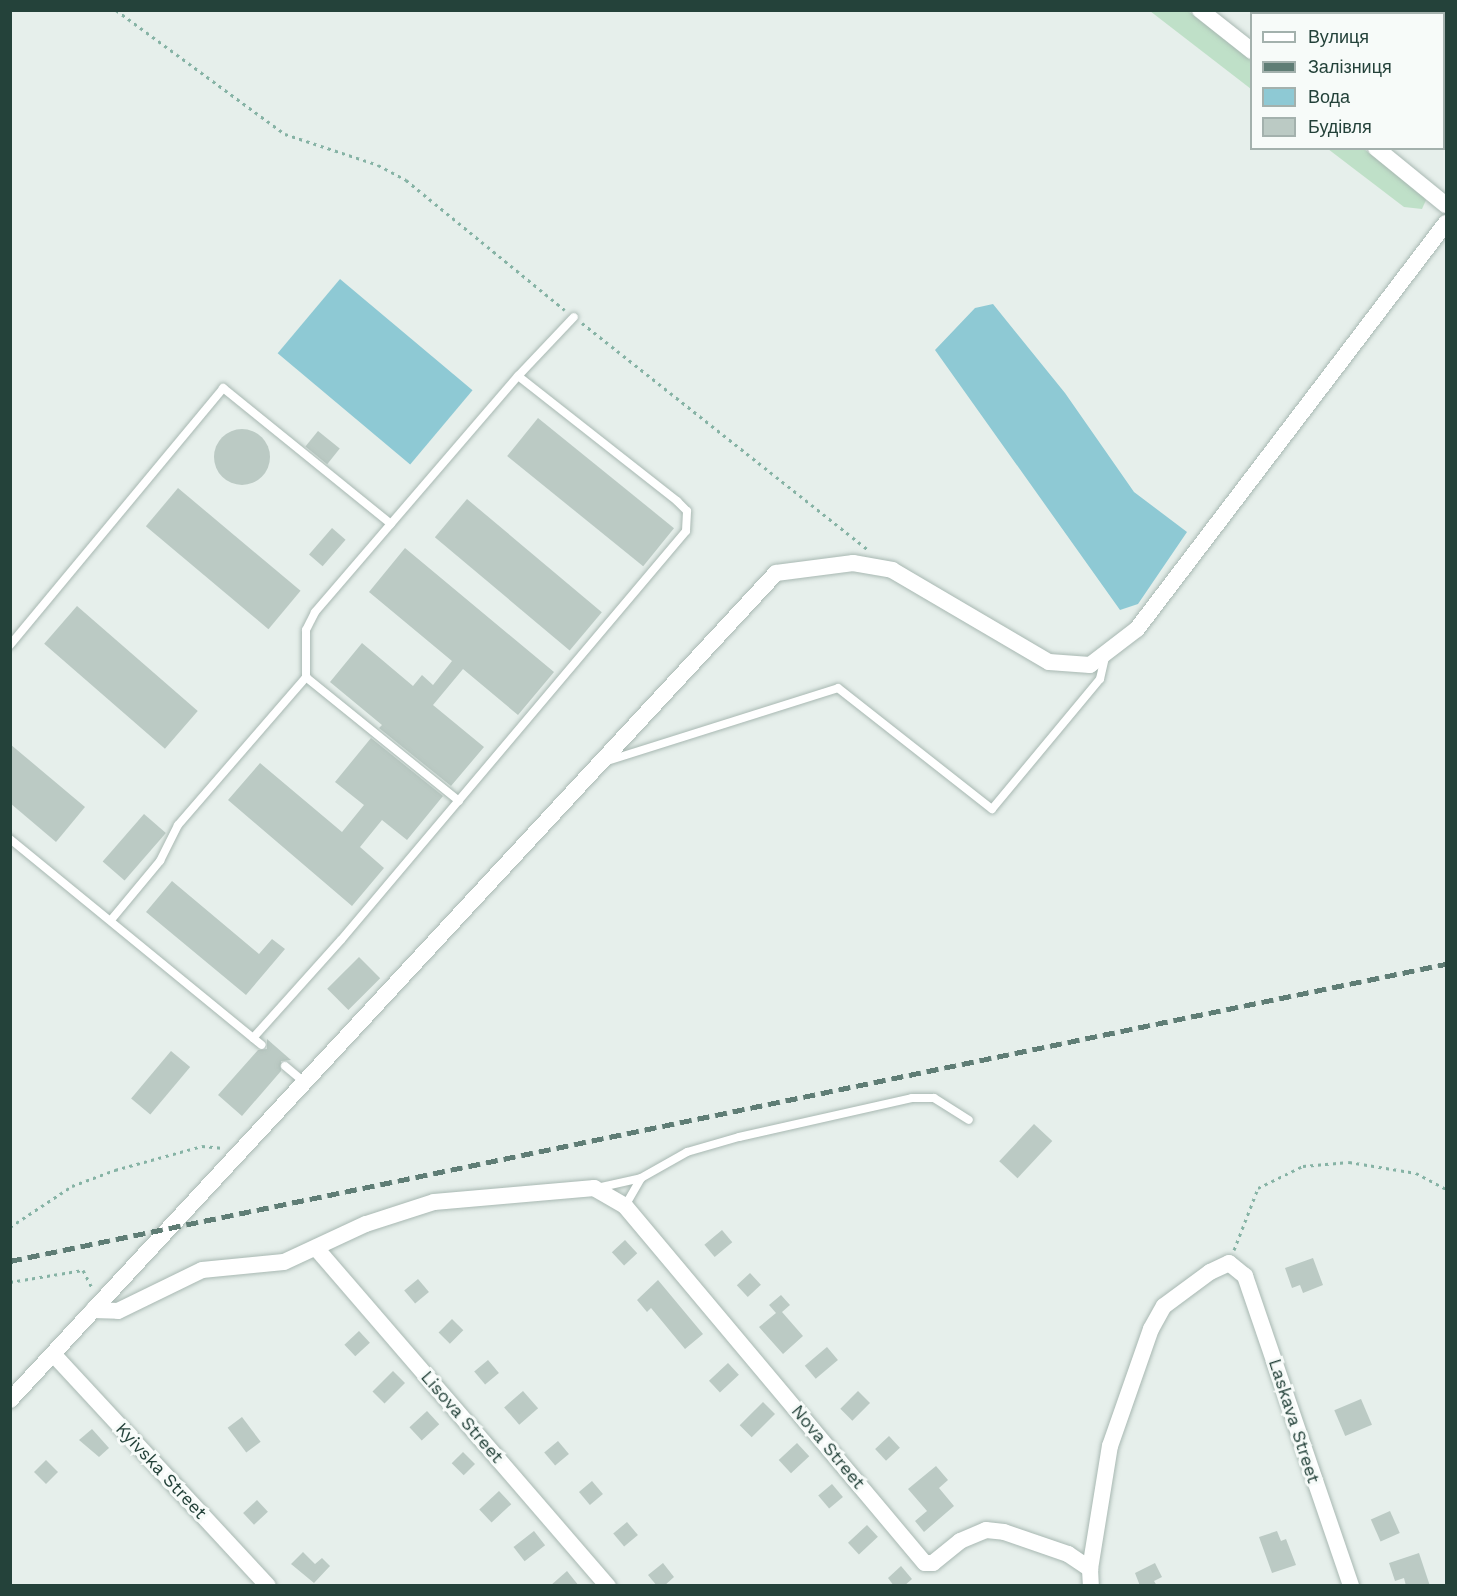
<!DOCTYPE html>
<meta charset="utf-8">
<style>
body{margin:0}
#map{position:relative;width:1457px;height:1596px;overflow:hidden;background:#e6efeb;font-family:"Work Sans",sans-serif}
div>[style]{position:absolute}
[style*='--x']{left:calc(var(--x)*1px);top:calc(var(--y)*1px);width:calc(var(--w)*1px);rotate:calc(var(--a)*1deg)}
.green>*{inset:0;background:#bfe0c8}
.water>*{inset:0;background:#8ec9d4;transform-origin:0 0}
.building>*{inset:0;background:#bbcac4;transform-origin:0 0}
.round{border-radius:50%}
.path>*{height:3px;margin-top:-1.5px;transform-origin:0;background:repeating-linear-gradient(90deg,#86b3a5 0 3px,transparent 0 7.5px)}
.roads{filter:drop-shadow(0 0 2px #a8b8b2) drop-shadow(0 0 2px #a8b8b2)}
.lane>*{height:8px;margin:-4px;padding:0 4px;transform-origin:4px;border-radius:4px;background:#fff}
.street>*{height:16px;margin:-8px;padding:0 8px;transform-origin:8px;border-radius:8px;background:#fff}
.rail>*{height:4.5px;margin-top:-2.25px;transform-origin:0;background:repeating-linear-gradient(90deg,#5f7d75 0 12px,transparent 0 18px)}
span{translate:-50% -50%;white-space:nowrap;text-align:center;line-height:1.15;-webkit-text-stroke:6px #f7fbf9;paint-order:stroke}
.street-label{font-size:18px;color:#24423a}
.frame{position:absolute;inset:0;border:12px solid #24423a;pointer-events:none}
.legend{position:absolute;left:1250px;top:12px;width:195px;height:138px;box-sizing:border-box;background:#f7fbf9;border:2px solid #a3b1ad;margin:0;padding:8px 10px;list-style:none;font-size:18px;color:#24423a}
.legend li{display:flex;align-items:center;gap:12px;height:30px}
.legend b{width:30px;border:2px solid #a3b1ad}
</style>
<div id="map">
<div class="green">
<i style="clip-path:polygon(1150px 11px,1188px 11px,1251px 60px,1251px 89px)"></i>
<i style="clip-path:polygon(1328px 149px,1364px 149px,1420px 192px,1426px 200px,1422px 209px,1404px 207px)"></i>
</div>
<div class="water">
<i style="left:340px;top:279px;width:173px;height:97px;rotate:40deg"></i>
<i style="clip-path:polygon(993px 304px,1065px 393px,1134px 492px,1187px 532px,1138px 604px,1120px 610px,935px 350px,975px 308px)"></i>
</div>
<div class="building">
<i style="left:538px;top:418px;width:175px;height:49px;rotate:39deg"></i>
<i class="round" style="left:214px;top:429px;width:56px;height:56px"></i>
<i style="left:318px;top:431px;width:28px;height:20px;rotate:39deg"></i>
<i style="left:178px;top:488px;width:160px;height:50px;rotate:40deg"></i>
<i style="left:467px;top:499px;width:176px;height:50px;rotate:40deg"></i>
<i style="left:332px;top:528px;width:18px;height:35px;rotate:41deg"></i>
<i style="clip-path:polygon(405px 548px,554px 672px,518px 715px,463px 669px,433px 705px,484px 747px,451px 786px,379px 728px,382px 725px,330px 682px,362px 643px,413px 686px,422px 675px,433px 685px,452px 661px,369px 592px)"></i>
<i style="left:77px;top:606px;width:160px;height:50px;rotate:41deg"></i>
<i style="clip-path:polygon(371px 738px,443px 796px,407px 840px,382px 820px,360px 847px,384px 868px,352px 906px,228px 800px,260px 763px,342px 832px,364px 805px,335px 782px)"></i>
<i style="clip-path:polygon(10px 744px,85px 807px,56px 842px,10px 803px)"></i>
<i style="left:144px;top:814px;width:29px;height:63px;rotate:41deg"></i>
<i style="clip-path:polygon(172px 881px,259px 954px,272px 939px,285px 949px,246px 995px,146px 912px)"></i>
<i style="left:359px;top:957px;width:30px;height:45px;rotate:45deg"></i>
<i style="clip-path:polygon(267px 1039px,291px 1060px,281px 1061px,281px 1071px,242px 1116px,218px 1095px,258px 1050px,267px 1049px)"></i>
<i style="left:171px;top:1051px;width:25px;height:62px;rotate:40deg"></i>
<i style="left:1034px;top:1124px;width:25px;height:51px;rotate:43deg"></i>
<i style="left:722px;top:1230px;width:16px;height:23px;rotate:50deg"></i>
<i style="left:625px;top:1240px;width:18px;height:18px;rotate:47deg"></i>
<i style="clip-path:polygon(1313px 1258px,1323px 1285px,1303px 1293px,1300px 1285px,1292px 1288px,1285px 1268px)"></i>
<i style="left:750px;top:1273px;width:16px;height:18px;rotate:47deg"></i>
<i style="left:418px;top:1279px;width:17px;height:18px;rotate:50deg"></i>
<i style="clip-path:polygon(658px 1280px,703px 1334px,685px 1349px,651px 1308px,647px 1312px,637px 1300px)"></i>
<i style="clip-path:polygon(781px 1295px,790px 1305px,782px 1312px,803px 1336px,783px 1354px,759px 1327px,776px 1313px,769px 1305px)"></i>
<i style="left:452px;top:1319px;width:16px;height:19px;rotate:45deg"></i>
<i style="left:359px;top:1331px;width:16px;height:20px;rotate:47deg"></i>
<i style="left:827px;top:1347px;width:17px;height:29px;rotate:50deg"></i>
<i style="left:488px;top:1360px;width:17px;height:18px;rotate:50deg"></i>
<i style="left:728px;top:1363px;width:16px;height:26px;rotate:47deg"></i>
<i style="left:393px;top:1371px;width:17px;height:29px;rotate:45deg"></i>
<i style="left:523px;top:1391px;width:23px;height:25px;rotate:49deg"></i>
<i style="left:858px;top:1391px;width:17px;height:25px;rotate:45deg"></i>
<i style="left:1361px;top:1399px;width:28px;height:29px;rotate:67deg"></i>
<i style="left:763px;top:1402px;width:17px;height:33px;rotate:45deg"></i>
<i style="left:427px;top:1411px;width:18px;height:24px;rotate:47deg"></i>
<i style="left:242px;top:1417px;width:31px;height:18px;rotate:53deg"></i>
<i style="clip-path:polygon(92px 1429px,109px 1448px,99px 1457px,79px 1440px)"></i>
<i style="left:889px;top:1436px;width:16px;height:19px;rotate:47deg"></i>
<i style="left:558px;top:1441px;width:17px;height:18px;rotate:50deg"></i>
<i style="left:797px;top:1443px;width:18px;height:25px;rotate:47deg"></i>
<i style="left:463px;top:1452px;width:17px;height:16px;rotate:45deg"></i>
<i style="left:46px;top:1460px;width:17px;height:17px;rotate:45deg"></i>
<i style="clip-path:polygon(936px 1466px,948px 1480px,939px 1488px,954px 1506px,924px 1532px,915px 1521px,927px 1511px,908px 1489px)"></i>
<i style="left:592px;top:1481px;width:17px;height:17px;rotate:50deg"></i>
<i style="left:832px;top:1484px;width:17px;height:18px;rotate:50deg"></i>
<i style="left:499px;top:1491px;width:18px;height:27px;rotate:47deg"></i>
<i style="left:257px;top:1500px;width:16px;height:19px;rotate:47deg"></i>
<i style="left:1390px;top:1511px;width:24px;height:21px;rotate:66deg"></i>
<i style="left:627px;top:1522px;width:17px;height:18px;rotate:50deg"></i>
<i style="left:867px;top:1525px;width:16px;height:26px;rotate:47deg"></i>
<i style="left:534px;top:1531px;width:18px;height:26px;rotate:52deg"></i>
<i style="clip-path:polygon(1277px 1531px,1281px 1541px,1286px 1539px,1296px 1565px,1272px 1573px,1259px 1537px)"></i>
<i style="clip-path:polygon(303px 1552px,315px 1564px,322px 1558px,330px 1566px,314px 1583px,291px 1564px)"></i>
<i style="clip-path:polygon(1419px 1553px,1430px 1586px,1406px 1586px,1404px 1578px,1395px 1581px,1389px 1563px)"></i>
<i style="clip-path:polygon(663px 1563px,674px 1577px,664px 1586px,657px 1586px,648px 1575px)"></i>
<i style="clip-path:polygon(1155px 1563px,1162px 1577px,1154px 1581px,1157px 1586px,1140px 1586px,1135px 1573px)"></i>
<i style="clip-path:polygon(901px 1566px,912px 1579px,904px 1586px,894px 1586px,888px 1578px)"></i>
<i style="clip-path:polygon(567px 1571px,579px 1586px,550px 1586px)"></i>
</div>
<div class="path">
<i style="--x:116;--y:10;--w:210;--a:36.3"></i>
<i style="--x:285;--y:134;--w:98;--a:18.4"></i>
<i style="--x:378;--y:165;--w:32;--a:28"></i>
<i style="--x:406;--y:180;--w:205;--a:39.3"></i>
<i style="--x:582;--y:323;--w:365;--a:38.4"></i>
<i style="--x:10;--y:1227;--w:74;--a:-33.5"></i>
<i style="--x:72;--y:1186;--w:46;--a:-20.4"></i>
<i style="--x:115;--y:1170;--w:90;--a:-15.4"></i>
<i style="--x:202;--y:1146;--w:22;--a:5"></i>
<i style="--x:1234;--y:1250;--w:66;--a:-68.8"></i>
<i style="--x:1258;--y:1188;--w:50;--a:-26.1"></i>
<i style="--x:1303;--y:1166;--w:46;--a:-5"></i>
<i style="--x:1349;--y:1162;--w:68;--a:9.3"></i>
<i style="--x:1416;--y:1173;--w:34;--a:28"></i>
<i style="--x:10;--y:1282;--w:74;--a:-9.3"></i>
<i style="--x:83;--y:1270;--w:20;--a:63"></i>
</div>
<div class="roads">
<div class="lane">
<i style="--x:10;--y:645;--w:334;--a:-50.3"></i>
<i style="--x:223;--y:388;--w:216;--a:39"></i>
<i style="--x:607;--y:761;--w:242;--a:-17.5"></i>
<i style="--x:838;--y:688;--w:196;--a:38.2"></i>
<i style="--x:992;--y:809;--w:169;--a:-50.3"></i>
<i style="--x:1100;--y:679;--w:26;--a:-77"></i>
<i style="--x:459;--y:801;--w:197;--a:-141"></i>
<i style="--x:306;--y:677;--w:47;--a:-90"></i>
<i style="--x:306;--y:630;--w:20;--a:-63"></i>
<i style="--x:315;--y:612;--w:311;--a:-49.3"></i>
<i style="--x:518;--y:376;--w:81;--a:-46.5"></i>
<i style="--x:10;--y:839;--w:325;--a:39.3"></i>
<i style="--x:111;--y:920;--w:77;--a:-50.3"></i>
<i style="--x:160;--y:861;--w:40;--a:-63.4"></i>
<i style="--x:178;--y:825;--w:196;--a:-49.1"></i>
<i style="--x:253;--y:1038;--w:132;--a:-48.1"></i>
<i style="--x:341;--y:940;--w:535;--a:-49.85"></i>
<i style="--x:686;--y:531;--w:20;--a:-87"></i>
<i style="--x:687;--y:511;--w:14;--a:-135"></i>
<i style="--x:677;--y:501;--w:202;--a:-141.8"></i>
<i style="--x:285;--y:1066;--w:26;--a:40"></i>
<i style="--x:597;--y:1188;--w:45;--a:-12.8"></i>
<i style="--x:641;--y:1178;--w:53;--a:-29.5"></i>
<i style="--x:687;--y:1152;--w:54;--a:-16.1"></i>
<i style="--x:739;--y:1137;--w:177;--a:-12.7"></i>
<i style="--x:912;--y:1098;--w:22;--a:0"></i>
<i style="--x:934;--y:1098;--w:41;--a:32.2"></i>
<i style="--x:625;--y:1206;--w:32;--a:-60"></i>
</div>
<div class="street">
<i style="--x:1200;--y:10;--w:66;--a:38.3"></i>
<i style="--x:1376;--y:148;--w:90;--a:39.2"></i>
<i style="--x:316;--y:1248;--w:447;--a:49.2"></i>
<i style="--x:93;--y:1310;--w:25;--a:2"></i>
<i style="--x:118;--y:1311;--w:93;--a:-26"></i>
<i style="--x:202;--y:1270;--w:82;--a:-5.6"></i>
<i style="--x:284;--y:1262;--w:90;--a:-24.9"></i>
<i style="--x:366;--y:1224;--w:71;--a:-17.9"></i>
<i style="--x:434;--y:1202;--w:161;--a:-5"></i>
<i style="--x:594;--y:1188;--w:36;--a:30"></i>
<i style="--x:625;--y:1206;--w:466;--a:50"></i>
<i style="--x:925;--y:1563;--w:8;--a:0"></i>
<i style="--x:933;--y:1563;--w:35;--a:-39"></i>
<i style="--x:960;--y:1541;--w:28;--a:-23"></i>
<i style="--x:986;--y:1530;--w:18;--a:6"></i>
<i style="--x:1004;--y:1532;--w:68;--a:19"></i>
<i style="--x:1068;--y:1554;--w:27;--a:34"></i>
<i style="--x:1090;--y:1569;--w:17;--a:87"></i>
<i style="--x:55;--y:1356;--w:313;--a:47.2"></i>
<i style="--x:10;--y:1400;--w:1127;--a:-47.19"></i>
<i style="--x:776;--y:573;--w:78;--a:-7.4"></i>
<i style="--x:853;--y:563;--w:40;--a:10"></i>
<i style="--x:892;--y:570;--w:182;--a:30.4"></i>
<i style="--x:1049;--y:662;--w:41;--a:4.2"></i>
<i style="--x:1090;--y:665;--w:59;--a:-37.5"></i>
<i style="--x:1137;--y:629;--w:510;--a:-52.73"></i>
<i style="--x:1090;--y:1569;--w:125;--a:-80.8"></i>
<i style="--x:1110;--y:1446;--w:124;--a:-70.7"></i>
<i style="--x:1151;--y:1329;--w:26;--a:-61"></i>
<i style="--x:1164;--y:1306;--w:57;--a:-36.5"></i>
<i style="--x:1210;--y:1272;--w:21;--a:-25"></i>
<i style="--x:1229;--y:1263;--w:21;--a:39"></i>
<i style="--x:1245;--y:1276;--w:328;--a:71.1"></i>
</div>
</div>
<div class="rail">
<i style="--x:10;--y:1261;--w:1466;--a:-11.69"></i>
</div>
<div class="street-label">
<span style="left:462px;top:1417px;rotate:49deg">Lisova Street</span>
<span style="left:1294px;top:1421px;rotate:72deg">Laskava Street</span>
<span style="left:828px;top:1447px;rotate:50deg">Nova Street</span>
<span style="left:161px;top:1471px;rotate:47deg">Kyivska Street</span>
</div>
<div class="frame"></div>
<ul class="legend">
<li><b style="height:8px;background:#fff"></b>Вулиця</li>
<li><b style="height:8px;background:#5f7d75"></b>Залізниця</li>
<li><b style="height:16px;background:#8ec9d4"></b>Вода</li>
<li><b style="height:16px;background:#bbcac4"></b>Будівля</li>
</ul>
</div>
